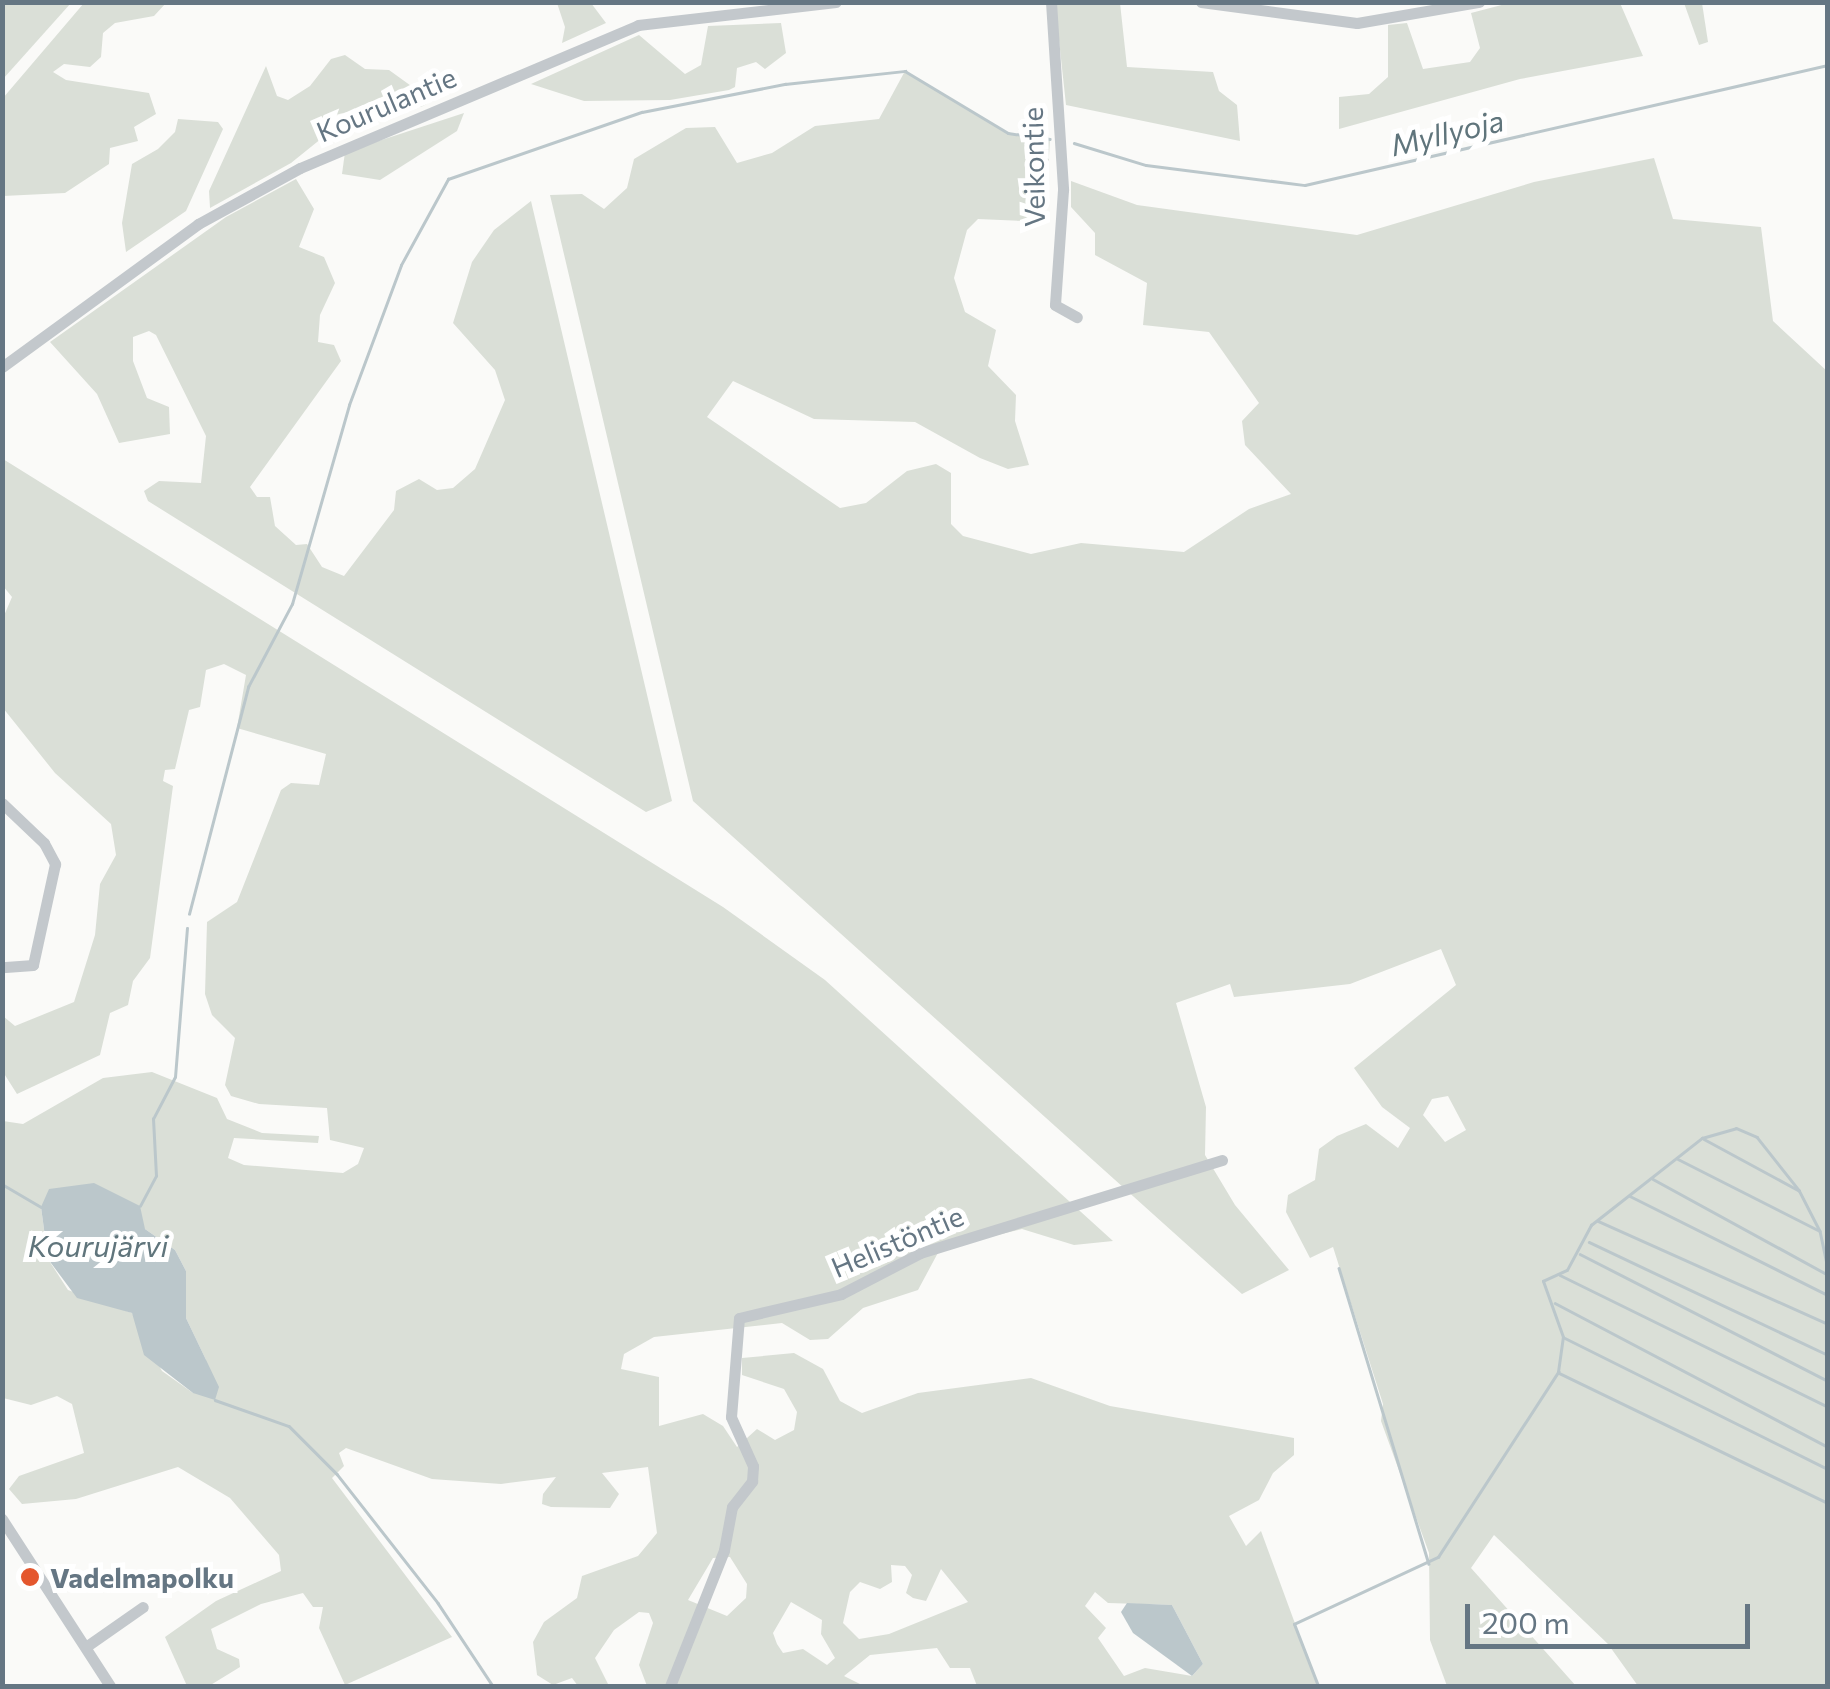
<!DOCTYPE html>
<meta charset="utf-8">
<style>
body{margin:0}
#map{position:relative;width:1830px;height:1689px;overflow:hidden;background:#fafaf8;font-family:Commissioner,sans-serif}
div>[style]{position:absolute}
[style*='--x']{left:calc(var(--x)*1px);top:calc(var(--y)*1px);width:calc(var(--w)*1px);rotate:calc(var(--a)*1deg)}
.green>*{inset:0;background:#dadfd7}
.water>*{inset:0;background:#bbc7cb}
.stream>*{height:2.5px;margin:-1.25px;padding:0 1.25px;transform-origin:1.25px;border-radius:1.25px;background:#bbc7cb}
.minor>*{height:11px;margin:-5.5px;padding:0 5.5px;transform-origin:5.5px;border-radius:5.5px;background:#c3c8cc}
.dots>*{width:28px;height:28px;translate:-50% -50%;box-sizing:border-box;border:5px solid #fff;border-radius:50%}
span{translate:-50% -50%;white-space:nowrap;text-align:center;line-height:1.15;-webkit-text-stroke:10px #fff;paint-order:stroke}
.street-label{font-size:28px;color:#657683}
.poi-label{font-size:28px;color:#657683;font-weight:700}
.left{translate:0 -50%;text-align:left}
.water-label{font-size:30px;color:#60757c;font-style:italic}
.frame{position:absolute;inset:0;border:5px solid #657683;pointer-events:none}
.scale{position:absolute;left:1465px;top:1604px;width:285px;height:45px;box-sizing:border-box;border:5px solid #657683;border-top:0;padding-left:12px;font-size:30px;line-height:35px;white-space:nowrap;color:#657683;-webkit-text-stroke:8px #fff;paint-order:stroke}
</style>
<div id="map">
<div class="green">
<i style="clip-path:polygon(3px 2px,71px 3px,3px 79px,2px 3px)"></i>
<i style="clip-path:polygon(1513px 2px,1620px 3px,1643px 56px,1520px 79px,1339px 129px,1339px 97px,1369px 94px,1388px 77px,1388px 25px,1407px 23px,1423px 69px,1470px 62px,1480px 48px,1471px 13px)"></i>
<i style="clip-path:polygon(84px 3px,166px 3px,154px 16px,115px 23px,103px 33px,101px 57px,90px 67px,64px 64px,53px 72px,66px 80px,149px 93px,156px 114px,134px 127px,138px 141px,110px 148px,109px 164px,65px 193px,3px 196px,3px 98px)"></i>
<i style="clip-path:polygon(557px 3px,591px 3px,606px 23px,562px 43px,565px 27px)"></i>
<i style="clip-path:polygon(1055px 3px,1120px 3px,1127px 67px,1213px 72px,1219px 91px,1237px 105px,1240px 141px,1066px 105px)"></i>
<i style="clip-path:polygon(1684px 3px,1702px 3px,1708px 42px,1699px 45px)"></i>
<i style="clip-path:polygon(781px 23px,786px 53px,765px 69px,756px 62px,737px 68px,735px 87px,729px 90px,670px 100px,584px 101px,531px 84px,639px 35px,685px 74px,701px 65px,708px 26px)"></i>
<i style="clip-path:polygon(345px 55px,365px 69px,389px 70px,432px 101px,421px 107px,402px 102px,375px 118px,356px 110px,335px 115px,327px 134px,291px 163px,210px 208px,209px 191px,266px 66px,277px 96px,288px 100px,310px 86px,331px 59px)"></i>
<i style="clip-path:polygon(evenodd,905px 71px,1008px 133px,1050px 139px,1045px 222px,978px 219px,967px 230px,954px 278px,965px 312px,996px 330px,988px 366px,1016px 395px,1015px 421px,1029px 465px,1008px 469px,980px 458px,915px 422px,814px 419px,733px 381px,707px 417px,840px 508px,866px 503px,907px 471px,936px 464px,951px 473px,951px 524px,963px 536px,1031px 554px,1081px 543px,1184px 552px,1249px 509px,1291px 494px,1245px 445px,1242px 421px,1259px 403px,1209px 332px,1143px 325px,1147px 283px,1095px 255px,1095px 233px,1071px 207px,1071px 181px,1137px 205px,1357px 235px,1534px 182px,1654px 158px,1673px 219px,1761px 227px,1773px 321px,1828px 372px,1827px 1686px,1638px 1686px,1608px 1644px,1494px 1535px,1471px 1568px,1576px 1686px,1447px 1686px,1430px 1640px,1429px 1553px,1381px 1421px,1383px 1404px,1333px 1247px,1310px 1258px,1286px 1212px,1288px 1195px,1315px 1180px,1319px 1149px,1337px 1136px,1366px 1124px,1398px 1148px,1410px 1128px,1382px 1107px,1354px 1068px,1456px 985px,1441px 949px,1350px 984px,1234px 997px,1230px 984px,1176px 1003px,1206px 1107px,1205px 1155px,1235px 1205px,1289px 1270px,1242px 1294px,693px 801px,550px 195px,582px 194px,604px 209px,627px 188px,634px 159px,686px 128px,715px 127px,737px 163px,772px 153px,815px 126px,879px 119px,905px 71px,1448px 1096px,1466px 1130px,1445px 1142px,1423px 1115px,1432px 1099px,1448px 1096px)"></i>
<i style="clip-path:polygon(464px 113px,457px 131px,380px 180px,342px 174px,345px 152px)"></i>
<i style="clip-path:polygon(178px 119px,218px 122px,223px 129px,186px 211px,126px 252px,122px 223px,132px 164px,158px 149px,175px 132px)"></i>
<i style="clip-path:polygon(296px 179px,314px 209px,299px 247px,324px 257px,335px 283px,320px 315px,318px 342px,334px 345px,341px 361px,250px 487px,257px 497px,270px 497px,275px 526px,296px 545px,307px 544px,322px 567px,344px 576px,394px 510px,396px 491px,419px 479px,437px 490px,453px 488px,475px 469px,505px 400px,495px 370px,453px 323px,472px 262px,494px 230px,531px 201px,672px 801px,646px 812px,148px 501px,144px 491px,159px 481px,201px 483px,206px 436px,156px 335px,149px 331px,133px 337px,133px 361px,147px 398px,169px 407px,170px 434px,119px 443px,97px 394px,50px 342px,226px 217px)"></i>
<i style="clip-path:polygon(evenodd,3px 459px,723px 907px,825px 980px,1113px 1241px,1074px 1245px,1022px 1229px,940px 1249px,918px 1290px,863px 1308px,828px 1339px,810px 1340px,782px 1323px,654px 1337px,624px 1354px,621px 1369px,659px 1377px,659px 1426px,703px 1414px,723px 1426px,737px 1447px,757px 1429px,775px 1440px,794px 1430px,797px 1412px,784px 1389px,742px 1375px,742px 1358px,794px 1353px,823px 1369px,840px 1401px,862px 1413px,918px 1393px,1031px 1378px,1110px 1406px,1294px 1438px,1294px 1455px,1273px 1473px,1259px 1500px,1229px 1516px,1246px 1546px,1261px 1531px,1318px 1686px,977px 1686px,970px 1668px,950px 1668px,937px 1648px,870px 1655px,844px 1676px,864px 1686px,647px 1686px,639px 1665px,653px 1623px,649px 1613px,639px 1612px,614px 1630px,595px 1658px,609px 1686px,578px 1686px,572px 1678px,553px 1685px,537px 1675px,533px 1642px,544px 1622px,577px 1598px,582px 1576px,638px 1556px,657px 1533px,648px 1467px,602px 1473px,619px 1494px,610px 1508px,551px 1507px,542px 1504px,543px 1494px,556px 1477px,501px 1484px,432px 1479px,346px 1448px,339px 1453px,344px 1466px,332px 1478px,452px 1637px,345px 1685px,319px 1628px,323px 1607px,313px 1607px,303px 1593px,261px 1604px,211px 1629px,217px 1649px,239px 1659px,240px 1667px,209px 1686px,187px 1686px,165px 1637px,216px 1601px,281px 1571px,279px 1555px,230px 1498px,178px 1467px,76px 1499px,22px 1504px,9px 1489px,19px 1476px,84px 1453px,72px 1404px,57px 1396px,31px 1405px,3px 1398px,3px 1121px,23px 1124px,103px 1078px,152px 1072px,217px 1098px,227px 1119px,262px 1133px,319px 1136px,318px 1143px,234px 1138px,228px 1158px,244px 1165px,343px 1173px,358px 1164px,364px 1148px,330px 1140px,327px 1108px,259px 1104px,231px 1096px,225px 1085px,235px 1038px,212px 1015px,205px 994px,207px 922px,237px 902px,281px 790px,291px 783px,319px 785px,326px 754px,237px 728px,246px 675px,224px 664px,206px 670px,200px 707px,189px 710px,175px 769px,165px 770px,163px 781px,173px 786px,150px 958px,133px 981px,128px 1005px,110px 1013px,100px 1055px,17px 1094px,3px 1072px,3px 1016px,15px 1026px,74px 1002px,95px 935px,100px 884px,116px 855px,111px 824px,55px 773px,3px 708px,3px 618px,12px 597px,3px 586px,3px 459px,41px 1207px,145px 1229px,175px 1250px,186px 1271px,186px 1318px,206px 1360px,193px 1393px,162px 1371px,132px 1313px,68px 1290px,48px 1259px,41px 1207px,3px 459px,730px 1557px,747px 1584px,746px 1598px,727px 1616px,688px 1600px,713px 1558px,730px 1557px,3px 459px,891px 1565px,905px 1566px,912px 1575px,906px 1593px,913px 1598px,926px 1601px,941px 1569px,968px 1602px,889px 1634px,859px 1639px,843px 1623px,850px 1592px,860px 1582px,880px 1589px,892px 1582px,891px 1565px,3px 459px,1095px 1592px,1108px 1603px,1172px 1605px,1203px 1664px,1192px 1676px,1145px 1668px,1124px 1676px,1098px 1638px,1106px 1628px,1085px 1606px,1095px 1592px,3px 459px,791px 1602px,822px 1620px,821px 1634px,835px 1658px,827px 1665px,803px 1649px,783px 1653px,777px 1644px,773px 1633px,791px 1602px)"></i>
</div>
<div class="water">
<i style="clip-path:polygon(94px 1183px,140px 1206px,145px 1229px,175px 1250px,186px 1271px,186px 1318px,219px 1387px,215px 1400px,193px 1393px,144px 1355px,132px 1313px,77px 1298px,48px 1259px,41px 1207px,49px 1189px)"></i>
<i style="clip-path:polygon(1127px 1603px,1172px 1605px,1203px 1664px,1192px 1676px,1133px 1633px,1121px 1612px)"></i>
</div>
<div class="stream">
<i style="--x:1074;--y:143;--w:75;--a:17"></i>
<i style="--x:1146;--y:165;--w:160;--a:7.2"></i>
<i style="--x:1305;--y:185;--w:537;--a:-12.92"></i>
<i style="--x:189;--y:914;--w:235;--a:-75.4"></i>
<i style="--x:248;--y:687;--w:94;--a:-62.1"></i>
<i style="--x:292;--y:604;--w:207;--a:-74"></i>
<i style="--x:349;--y:405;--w:149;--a:-69.6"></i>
<i style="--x:401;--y:265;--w:98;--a:-61.3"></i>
<i style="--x:448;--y:179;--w:205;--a:-19.1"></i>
<i style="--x:642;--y:112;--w:146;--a:-11.1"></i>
<i style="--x:785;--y:84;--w:121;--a:-6.2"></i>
<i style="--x:905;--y:71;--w:120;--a:31"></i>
<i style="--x:1008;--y:133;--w:42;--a:8.1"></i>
<i style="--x:1704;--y:1139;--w:107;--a:28.5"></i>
<i style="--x:1678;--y:1159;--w:157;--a:26.9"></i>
<i style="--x:1653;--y:1179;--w:200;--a:28.7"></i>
<i style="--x:2;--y:1184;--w:45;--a:30.5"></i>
<i style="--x:1630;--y:1196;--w:221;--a:26.6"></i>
<i style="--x:140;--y:1206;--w:34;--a:-62"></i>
<i style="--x:156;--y:1176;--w:57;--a:-93"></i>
<i style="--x:153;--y:1119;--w:47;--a:-62.4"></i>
<i style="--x:175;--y:1077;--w:149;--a:-85.4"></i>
<i style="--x:1598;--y:1221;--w:252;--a:24.1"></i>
<i style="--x:1589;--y:1242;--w:264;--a:25.3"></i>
<i style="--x:1580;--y:1254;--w:279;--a:27.1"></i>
<i style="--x:1339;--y:1268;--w:309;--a:73.1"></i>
<i style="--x:1560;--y:1275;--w:299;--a:26.2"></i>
<i style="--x:1555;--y:1303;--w:309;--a:27.8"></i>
<i style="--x:1565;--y:1338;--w:294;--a:26.5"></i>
<i style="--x:1559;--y:1373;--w:299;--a:25.8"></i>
<i style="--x:215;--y:1400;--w:78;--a:19.4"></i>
<i style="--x:289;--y:1426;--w:68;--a:45"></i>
<i style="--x:337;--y:1474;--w:164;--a:51.9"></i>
<i style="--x:438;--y:1603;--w:100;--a:56.5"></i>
<i style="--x:1318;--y:1686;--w:66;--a:-111.2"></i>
<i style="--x:1294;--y:1624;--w:159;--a:-25"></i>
<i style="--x:1438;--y:1557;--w:221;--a:-57"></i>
<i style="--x:1558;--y:1372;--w:35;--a:-82"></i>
<i style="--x:1563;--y:1337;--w:59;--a:-109.7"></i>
<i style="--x:1543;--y:1281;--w:26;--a:-25"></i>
<i style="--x:1567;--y:1270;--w:51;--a:-61.9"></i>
<i style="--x:1591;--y:1225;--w:141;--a:-38.1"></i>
<i style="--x:1702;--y:1138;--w:35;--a:-16"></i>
<i style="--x:1736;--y:1128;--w:23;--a:23"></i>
<i style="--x:1757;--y:1137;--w:68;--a:51.6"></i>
<i style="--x:1799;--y:1190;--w:46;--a:62.9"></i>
<i style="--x:1820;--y:1231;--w:40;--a:78"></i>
</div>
<div class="minor">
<i style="--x:1051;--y:2;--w:188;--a:86.3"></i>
<i style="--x:1063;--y:190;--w:115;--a:94"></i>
<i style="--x:1055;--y:305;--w:25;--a:29"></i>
<i style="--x:1201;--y:2;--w:157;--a:7.7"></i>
<i style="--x:1357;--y:23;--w:124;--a:-9.8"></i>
<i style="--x:2;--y:367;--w:243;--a:-36.1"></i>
<i style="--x:198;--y:224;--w:116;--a:-28.8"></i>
<i style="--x:300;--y:168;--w:367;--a:-22.9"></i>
<i style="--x:638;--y:25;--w:199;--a:-6.6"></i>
<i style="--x:2;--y:803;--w:58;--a:43.6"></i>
<i style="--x:44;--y:843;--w:24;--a:62"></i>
<i style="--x:55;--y:864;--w:103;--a:102.3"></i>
<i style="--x:33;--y:965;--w:31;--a:176"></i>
<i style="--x:2;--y:1519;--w:199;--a:57.1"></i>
<i style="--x:87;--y:1646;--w:68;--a:-34.9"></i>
<i style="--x:670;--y:1686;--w:146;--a:-68.3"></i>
<i style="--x:724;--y:1550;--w:44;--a:-79.5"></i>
<i style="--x:732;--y:1507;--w:33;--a:-52"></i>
<i style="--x:752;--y:1481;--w:15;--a:-86"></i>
<i style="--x:753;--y:1466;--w:54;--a:-114.2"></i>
<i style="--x:731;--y:1417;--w:99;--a:-85.4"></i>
<i style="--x:739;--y:1318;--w:105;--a:-13.2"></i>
<i style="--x:841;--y:1294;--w:89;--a:-27.4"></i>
<i style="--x:920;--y:1253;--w:316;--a:-17.1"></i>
</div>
<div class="dots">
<i style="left:30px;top:1577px;background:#e4572e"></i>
</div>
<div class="street-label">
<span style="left:386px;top:104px;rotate:-23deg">Kourulantie</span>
<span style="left:1033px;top:167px;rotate:-91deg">Veikontie</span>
<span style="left:897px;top:1241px;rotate:-23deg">Helistöntie</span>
</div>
<div class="poi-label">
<span class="left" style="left:50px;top:1577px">Vadelmapolku</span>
</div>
<div class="water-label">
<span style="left:1447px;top:132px;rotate:-13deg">Myllyoja</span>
<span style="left:98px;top:1245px">Kourujärvi</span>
</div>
<div class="frame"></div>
<div class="scale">200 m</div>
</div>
